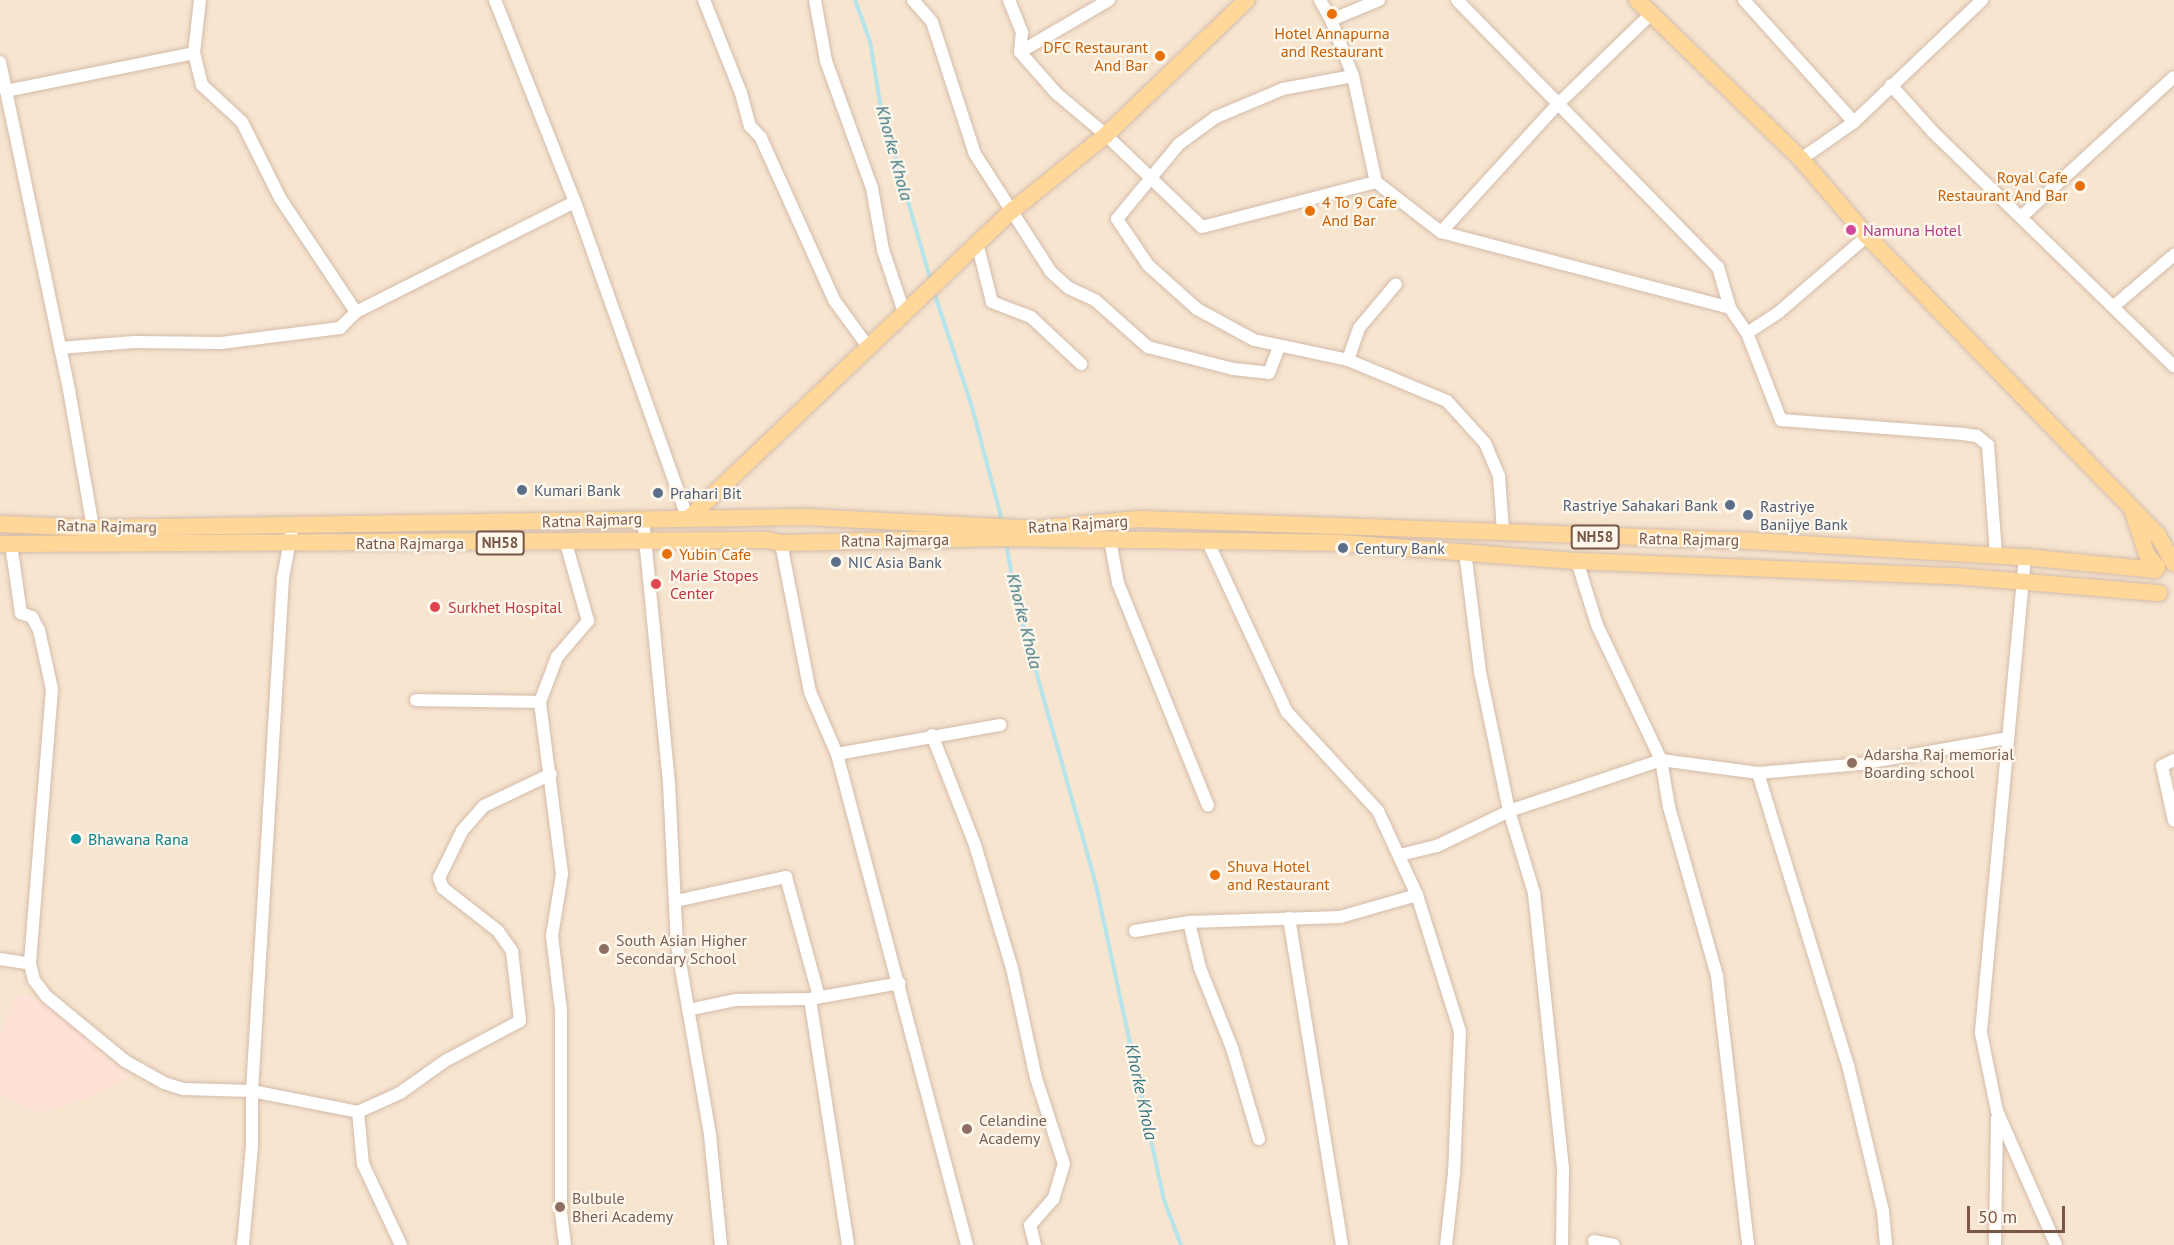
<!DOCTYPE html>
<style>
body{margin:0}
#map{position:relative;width:2174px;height:1245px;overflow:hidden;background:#fff3e3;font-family:"PT Sans",sans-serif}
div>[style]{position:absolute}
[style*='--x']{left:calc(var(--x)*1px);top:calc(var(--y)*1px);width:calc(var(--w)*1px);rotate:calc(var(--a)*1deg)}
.residential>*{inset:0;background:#f7e5d0;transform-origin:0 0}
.commercial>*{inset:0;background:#ffe2d6}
.stream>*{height:4px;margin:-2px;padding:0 2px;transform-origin:2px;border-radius:2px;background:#b5e4ea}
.roads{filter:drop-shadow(0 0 2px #d3bcaa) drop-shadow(0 0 2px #d3bcaa)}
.minor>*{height:12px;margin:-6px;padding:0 6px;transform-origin:6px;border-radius:6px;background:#fff}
.major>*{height:16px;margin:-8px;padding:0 8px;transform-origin:8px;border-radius:8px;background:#ffd799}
.dots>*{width:16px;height:16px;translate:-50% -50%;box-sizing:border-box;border:3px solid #fff7eb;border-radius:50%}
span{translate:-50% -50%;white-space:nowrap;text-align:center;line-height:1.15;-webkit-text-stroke:4.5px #fff7eb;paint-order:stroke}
.shield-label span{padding:2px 4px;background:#fff7eb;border:2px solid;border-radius:4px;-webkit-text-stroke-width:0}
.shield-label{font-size:15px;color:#795746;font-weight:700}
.food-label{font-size:16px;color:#c56008}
.right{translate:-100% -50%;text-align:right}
.left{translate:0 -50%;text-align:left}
.hotel-label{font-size:16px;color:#b23c85}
.service-label{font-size:16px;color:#4e5e75}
.street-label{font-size:16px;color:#795746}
.health-label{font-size:16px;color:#be3a42}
.education-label{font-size:16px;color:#785e54}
.culture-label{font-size:16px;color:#0d838f}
.water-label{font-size:18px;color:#377681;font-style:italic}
.scale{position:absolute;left:1967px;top:1206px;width:98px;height:27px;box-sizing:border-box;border:3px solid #795746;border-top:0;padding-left:8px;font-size:18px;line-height:21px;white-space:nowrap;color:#795746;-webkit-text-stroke:4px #fff7eb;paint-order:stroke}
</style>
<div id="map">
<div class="residential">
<i style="left:0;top:0;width:2174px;height:1245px"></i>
</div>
<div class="commercial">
<i style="clip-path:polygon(17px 995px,30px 995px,60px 1014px,129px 1077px,87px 1098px,48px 1111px,28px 1110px,0 1095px,0 1033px)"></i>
</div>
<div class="stream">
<i style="--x:855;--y:0;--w:44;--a:69.9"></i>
<i style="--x:870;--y:41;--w:63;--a:80.8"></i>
<i style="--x:880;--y:103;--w:186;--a:74.1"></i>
<i style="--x:934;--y:292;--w:121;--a:71.7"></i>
<i style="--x:972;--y:407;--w:121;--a:75.2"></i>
<i style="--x:1006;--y:543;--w:58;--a:80"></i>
<i style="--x:1016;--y:600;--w:292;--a:74.3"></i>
<i style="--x:1095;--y:881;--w:326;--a:77.8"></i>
<i style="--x:1164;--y:1200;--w:48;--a:69.3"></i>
</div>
<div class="roads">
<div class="minor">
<i style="--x:200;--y:0;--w:53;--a:96.5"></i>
<i style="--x:194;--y:53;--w:33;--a:76"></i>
<i style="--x:202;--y:85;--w:54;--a:42.8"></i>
<i style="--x:242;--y:122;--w:85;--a:63.4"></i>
<i style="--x:280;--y:198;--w:137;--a:56.3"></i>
<i style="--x:356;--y:312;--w:245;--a:-26.7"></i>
<i style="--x:495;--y:0;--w:217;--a:68.4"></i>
<i style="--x:575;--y:202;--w:337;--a:70.4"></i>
<i style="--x:704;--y:0;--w:100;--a:68.3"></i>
<i style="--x:741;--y:93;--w:34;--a:75"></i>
<i style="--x:750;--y:126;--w:16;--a:47"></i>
<i style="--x:761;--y:138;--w:178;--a:65.7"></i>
<i style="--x:834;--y:300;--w:59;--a:53.9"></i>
<i style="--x:815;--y:0;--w:62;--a:79.8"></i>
<i style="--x:826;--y:61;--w:135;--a:70.1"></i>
<i style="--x:872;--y:188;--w:63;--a:79.9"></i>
<i style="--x:883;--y:250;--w:65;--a:71.3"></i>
<i style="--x:913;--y:0;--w:29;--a:49"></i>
<i style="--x:932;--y:22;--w:139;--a:72"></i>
<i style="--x:975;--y:154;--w:140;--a:57.2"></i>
<i style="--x:1051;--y:272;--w:24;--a:42"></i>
<i style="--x:1069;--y:288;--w:29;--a:25"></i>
<i style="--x:1095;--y:300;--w:71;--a:41.6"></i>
<i style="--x:1148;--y:347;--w:88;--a:14.5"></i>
<i style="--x:1233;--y:369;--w:36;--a:6"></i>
<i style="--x:1269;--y:373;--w:28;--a:-69"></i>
<i style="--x:1009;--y:0;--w:35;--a:68"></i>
<i style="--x:1022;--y:32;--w:20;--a:96"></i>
<i style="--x:1020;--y:52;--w:55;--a:48.7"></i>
<i style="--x:1056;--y:93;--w:65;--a:40"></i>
<i style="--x:1106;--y:135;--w:133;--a:43.8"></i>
<i style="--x:1202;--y:227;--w:180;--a:-14.5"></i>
<i style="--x:1320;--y:0;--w:23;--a:61"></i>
<i style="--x:1331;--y:20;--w:52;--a:-22.6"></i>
<i style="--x:1457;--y:0;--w:373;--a:45.7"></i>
<i style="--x:1718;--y:267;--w:43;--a:73.7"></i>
<i style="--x:1730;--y:308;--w:30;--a:56"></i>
<i style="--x:1747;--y:333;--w:93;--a:68.7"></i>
<i style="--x:1781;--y:420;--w:183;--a:4.4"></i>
<i style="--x:1963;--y:434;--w:14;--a:8"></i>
<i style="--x:1977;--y:436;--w:14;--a:39"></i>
<i style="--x:1988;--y:445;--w:110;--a:85.8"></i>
<i style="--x:1744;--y:0;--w:164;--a:48"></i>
<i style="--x:1331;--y:20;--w:60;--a:68.6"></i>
<i style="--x:1353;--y:76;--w:108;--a:77.8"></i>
<i style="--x:1376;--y:182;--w:82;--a:37.6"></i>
<i style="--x:1441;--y:232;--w:299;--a:14.7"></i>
<i style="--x:1020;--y:52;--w:103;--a:-30.3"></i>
<i style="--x:0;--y:62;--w:335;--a:78.1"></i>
<i style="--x:69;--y:390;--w:140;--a:80.1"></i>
<i style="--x:1353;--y:76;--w:71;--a:169.5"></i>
<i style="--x:1283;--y:89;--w:73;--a:157.3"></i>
<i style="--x:1216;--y:117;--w:46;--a:143.9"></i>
<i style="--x:1179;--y:144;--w:97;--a:129.6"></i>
<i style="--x:1117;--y:219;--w:55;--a:56"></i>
<i style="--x:1148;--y:265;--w:66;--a:41.9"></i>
<i style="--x:1197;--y:309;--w:65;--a:28.5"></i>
<i style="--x:1254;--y:340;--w:96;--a:12"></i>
<i style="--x:1348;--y:360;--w:107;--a:22.5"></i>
<i style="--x:1447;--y:401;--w:57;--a:47.9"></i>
<i style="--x:1485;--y:443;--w:36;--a:67"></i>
<i style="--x:1499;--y:476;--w:55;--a:85.8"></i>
<i style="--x:1891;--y:85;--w:63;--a:48.2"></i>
<i style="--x:1933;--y:132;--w:336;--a:44.2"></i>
<i style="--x:6;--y:91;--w:192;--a:-11.4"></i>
<i style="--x:1801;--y:159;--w:65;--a:-34.9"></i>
<i style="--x:1854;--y:122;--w:177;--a:-43.6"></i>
<i style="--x:2021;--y:217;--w:207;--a:-42.5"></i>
<i style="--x:1441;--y:232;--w:172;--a:-47.6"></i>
<i style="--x:1557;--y:105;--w:131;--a:-44.1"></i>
<i style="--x:977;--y:243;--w:61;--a:75.7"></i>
<i style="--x:992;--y:302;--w:42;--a:21"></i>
<i style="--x:1031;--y:317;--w:69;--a:43.2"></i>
<i style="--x:2114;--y:306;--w:79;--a:-40.4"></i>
<i style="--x:1747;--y:333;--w:38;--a:-33"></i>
<i style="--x:1779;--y:312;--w:116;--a:-40.8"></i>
<i style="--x:60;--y:348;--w:74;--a:-4.6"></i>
<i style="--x:134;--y:342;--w:87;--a:0.7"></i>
<i style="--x:221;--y:343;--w:120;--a:-7.2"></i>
<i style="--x:340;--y:328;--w:23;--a:-45"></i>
<i style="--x:1348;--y:360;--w:34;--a:-71"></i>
<i style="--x:1359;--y:328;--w:57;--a:-49.9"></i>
<i style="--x:643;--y:518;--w:266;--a:84.4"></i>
<i style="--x:669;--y:783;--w:162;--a:87.2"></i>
<i style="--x:677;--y:945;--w:193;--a:80.1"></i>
<i style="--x:710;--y:1135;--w:111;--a:84.3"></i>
<i style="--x:1110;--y:540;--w:44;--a:79.5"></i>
<i style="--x:1118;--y:583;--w:240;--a:68"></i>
<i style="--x:1207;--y:540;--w:190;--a:65.1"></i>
<i style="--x:1287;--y:712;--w:134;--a:47.4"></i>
<i style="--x:1378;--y:811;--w:93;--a:65.1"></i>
<i style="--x:1417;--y:895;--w:143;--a:72.5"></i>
<i style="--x:1460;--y:1031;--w:142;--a:92.4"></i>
<i style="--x:1454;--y:1173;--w:72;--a:96.3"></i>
<i style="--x:781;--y:543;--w:152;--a:79"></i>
<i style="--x:810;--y:692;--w:68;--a:66.5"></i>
<i style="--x:837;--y:754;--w:508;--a:75.17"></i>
<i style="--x:11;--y:544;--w:70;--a:81.8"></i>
<i style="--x:21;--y:613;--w:12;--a:20"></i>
<i style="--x:32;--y:617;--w:15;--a:62"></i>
<i style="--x:39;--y:630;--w:60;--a:77.6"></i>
<i style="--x:52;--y:689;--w:276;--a:94.6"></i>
<i style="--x:1465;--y:551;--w:122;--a:82.9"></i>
<i style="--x:1480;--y:672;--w:142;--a:78.2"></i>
<i style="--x:1509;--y:811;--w:86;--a:73"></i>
<i style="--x:1534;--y:893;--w:277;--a:84"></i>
<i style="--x:1563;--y:1168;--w:77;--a:90.7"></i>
<i style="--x:2025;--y:557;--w:478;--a:95.3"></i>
<i style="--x:1981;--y:1033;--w:80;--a:78.4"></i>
<i style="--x:1997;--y:1111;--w:146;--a:66.2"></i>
<i style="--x:1577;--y:561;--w:67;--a:72.6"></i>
<i style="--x:1597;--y:625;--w:149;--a:64.6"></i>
<i style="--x:1661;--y:760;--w:48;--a:80.3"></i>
<i style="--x:1669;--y:807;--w:176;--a:74.1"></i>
<i style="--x:1717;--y:976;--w:271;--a:83.4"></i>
<i style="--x:416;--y:700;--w:124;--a:0.9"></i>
<i style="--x:932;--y:735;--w:118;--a:68.6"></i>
<i style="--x:975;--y:845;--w:128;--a:73.3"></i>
<i style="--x:1012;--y:968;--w:113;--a:77.7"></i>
<i style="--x:1036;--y:1078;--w:90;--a:72"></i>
<i style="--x:1064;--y:1164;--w:37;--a:107"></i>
<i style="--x:1053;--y:1199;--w:35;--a:131"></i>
<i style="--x:1030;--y:1225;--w:21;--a:76"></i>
<i style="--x:837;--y:754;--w:166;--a:-10.1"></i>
<i style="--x:2174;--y:760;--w:13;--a:153"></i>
<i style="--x:2162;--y:766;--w:56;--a:77.7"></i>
<i style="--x:1758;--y:773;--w:306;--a:72.9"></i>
<i style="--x:1848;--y:1065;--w:150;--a:76.5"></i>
<i style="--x:1883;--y:1211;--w:34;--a:85"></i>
<i style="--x:1400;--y:855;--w:38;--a:-14"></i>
<i style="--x:1437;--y:846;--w:80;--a:-25.9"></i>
<i style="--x:1509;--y:811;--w:160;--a:-18.5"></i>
<i style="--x:1661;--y:760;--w:98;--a:7.6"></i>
<i style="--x:1758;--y:773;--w:102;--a:-5"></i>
<i style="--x:1860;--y:764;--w:149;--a:-10"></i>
<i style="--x:676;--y:901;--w:113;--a:-12.3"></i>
<i style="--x:786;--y:877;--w:124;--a:74.6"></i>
<i style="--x:1289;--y:918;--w:331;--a:80.8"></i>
<i style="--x:1189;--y:922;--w:47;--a:76.6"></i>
<i style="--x:1200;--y:968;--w:86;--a:68.2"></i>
<i style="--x:1232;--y:1048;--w:95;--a:73.5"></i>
<i style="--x:1135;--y:931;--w:55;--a:-9.5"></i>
<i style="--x:1189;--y:922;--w:151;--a:-1.9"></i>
<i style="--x:1340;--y:917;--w:80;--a:-15.9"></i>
<i style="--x:0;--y:959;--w:30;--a:9"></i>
<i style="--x:30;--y:964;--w:16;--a:76"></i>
<i style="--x:34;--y:980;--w:20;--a:53"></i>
<i style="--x:46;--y:996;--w:102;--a:39.4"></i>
<i style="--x:125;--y:1061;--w:45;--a:29.4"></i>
<i style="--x:164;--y:1083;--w:21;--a:17"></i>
<i style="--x:184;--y:1089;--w:68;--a:1.7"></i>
<i style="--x:252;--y:1091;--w:108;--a:11.2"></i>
<i style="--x:358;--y:1112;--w:52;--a:84.5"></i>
<i style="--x:363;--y:1164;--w:89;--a:64.9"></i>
<i style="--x:810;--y:999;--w:249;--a:81.2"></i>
<i style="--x:688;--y:1010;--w:49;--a:-11.8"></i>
<i style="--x:736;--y:1000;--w:74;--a:-0.8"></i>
<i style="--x:810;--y:999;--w:91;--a:-10.1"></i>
<i style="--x:358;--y:1112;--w:46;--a:-24.3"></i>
<i style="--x:400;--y:1093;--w:55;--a:-35.4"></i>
<i style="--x:445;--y:1061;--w:85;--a:-28.1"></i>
<i style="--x:520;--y:1021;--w:70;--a:-96.5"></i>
<i style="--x:512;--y:951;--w:24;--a:-125"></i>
<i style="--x:498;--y:931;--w:70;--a:-142"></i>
<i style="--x:443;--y:888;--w:11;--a:-112"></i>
<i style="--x:439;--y:878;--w:52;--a:-63.9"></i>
<i style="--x:462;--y:831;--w:33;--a:-49"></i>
<i style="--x:484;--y:806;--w:74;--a:-25.5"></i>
<i style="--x:1594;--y:1241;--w:20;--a:11"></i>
<i style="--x:243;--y:1245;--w:99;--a:-84.8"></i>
<i style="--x:252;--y:1146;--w:55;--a:-90"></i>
<i style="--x:252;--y:1091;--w:514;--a:-86.54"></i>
<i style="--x:283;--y:578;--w:55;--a:-79.5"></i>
<i style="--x:565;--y:1245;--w:35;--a:-97"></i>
<i style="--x:561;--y:1210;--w:199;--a:-90"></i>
<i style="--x:561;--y:1011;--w:76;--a:-96.8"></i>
<i style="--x:552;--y:936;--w:63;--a:-80.8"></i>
<i style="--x:562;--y:874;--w:173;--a:-97.3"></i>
<i style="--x:540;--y:702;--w:48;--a:-69.3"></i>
<i style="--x:557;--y:657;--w:48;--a:-49.3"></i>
<i style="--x:588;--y:621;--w:81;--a:-105.8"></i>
<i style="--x:1995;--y:1245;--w:127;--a:-89.1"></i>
</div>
<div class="major">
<i style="--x:1637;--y:0;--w:228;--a:44.1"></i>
<i style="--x:1801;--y:159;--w:101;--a:49.4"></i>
<i style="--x:1867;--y:236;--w:416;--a:45.8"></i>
<i style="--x:2157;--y:534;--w:34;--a:60"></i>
<i style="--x:2132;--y:509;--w:48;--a:71.9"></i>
<i style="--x:2147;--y:555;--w:16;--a:50"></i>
<i style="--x:688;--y:519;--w:448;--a:-43.6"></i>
<i style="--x:1013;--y:210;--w:119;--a:-38.9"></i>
<i style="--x:1106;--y:135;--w:195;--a:-43.8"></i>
<i style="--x:0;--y:524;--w:93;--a:2.5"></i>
<i style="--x:93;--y:528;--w:713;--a:-0.88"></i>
<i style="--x:806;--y:517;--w:229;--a:3"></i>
<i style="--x:1035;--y:529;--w:104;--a:-5.5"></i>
<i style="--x:1139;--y:519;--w:613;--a:2.06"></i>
<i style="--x:1752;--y:541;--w:273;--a:3.4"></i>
<i style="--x:2025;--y:557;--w:131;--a:5.7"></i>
<i style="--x:0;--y:544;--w:767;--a:-0.3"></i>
<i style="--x:767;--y:540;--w:14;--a:12"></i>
<i style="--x:781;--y:543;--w:218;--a:-1.3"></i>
<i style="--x:999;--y:538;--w:342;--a:0.8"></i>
<i style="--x:1341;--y:543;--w:237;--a:4.4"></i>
<i style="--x:1577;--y:561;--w:378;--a:2.3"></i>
<i style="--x:1955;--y:576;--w:205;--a:4.8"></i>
</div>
</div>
<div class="dots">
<i style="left:1332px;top:14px;background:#e8710a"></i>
<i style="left:1160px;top:56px;background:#e8710a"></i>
<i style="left:2080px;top:186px;background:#e8710a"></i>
<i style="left:1310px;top:211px;background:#e8710a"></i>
<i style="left:1851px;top:230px;background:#d1479c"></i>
<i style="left:522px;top:490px;background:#5c6f8a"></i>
<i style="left:658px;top:493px;background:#5c6f8a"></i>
<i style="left:1730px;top:505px;background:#5c6f8a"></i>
<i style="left:1748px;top:515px;background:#5c6f8a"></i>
<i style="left:1343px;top:548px;background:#5c6f8a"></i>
<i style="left:667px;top:554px;background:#e8710a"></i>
<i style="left:836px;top:562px;background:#5c6f8a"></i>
<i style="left:656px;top:584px;background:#e0444e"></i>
<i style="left:435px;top:607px;background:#e0444e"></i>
<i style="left:1852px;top:763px;background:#8d6e63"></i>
<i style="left:76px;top:839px;background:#0f9aa8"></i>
<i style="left:1215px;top:875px;background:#e8710a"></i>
<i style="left:604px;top:949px;background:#8d6e63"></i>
<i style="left:967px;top:1129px;background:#8d6e63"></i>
<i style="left:560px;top:1207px;background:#8d6e63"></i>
</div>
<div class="shield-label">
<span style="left:1595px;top:537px">NH58</span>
<span style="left:500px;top:543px">NH58</span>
</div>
<div class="food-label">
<span style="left:1332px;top:42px">Hotel Annapurna<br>and Restaurant</span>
<span class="right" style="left:1148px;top:56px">DFC Restaurant<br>And Bar</span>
<span class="right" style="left:2068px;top:186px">Royal Cafe<br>Restaurant And Bar</span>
<span class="left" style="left:1322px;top:211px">4 To 9 Cafe<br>And Bar</span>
<span class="left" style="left:679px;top:554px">Yubin Cafe</span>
<span class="left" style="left:1227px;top:875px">Shuva Hotel<br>and Restaurant</span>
</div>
<div class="hotel-label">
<span class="left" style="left:1863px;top:230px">Namuna Hotel</span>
</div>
<div class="service-label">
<span class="left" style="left:534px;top:490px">Kumari Bank</span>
<span class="left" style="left:670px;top:493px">Prahari Bit</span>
<span class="right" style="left:1718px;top:505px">Rastriye Sahakari Bank</span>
<span class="left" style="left:1760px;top:515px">Rastriye<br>Banijye Bank</span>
<span class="left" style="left:1355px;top:548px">Century Bank</span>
<span class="left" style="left:848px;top:562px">NIC Asia Bank</span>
</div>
<div class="street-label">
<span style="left:592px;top:520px;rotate:-2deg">Ratna Rajmarg</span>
<span style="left:1078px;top:524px;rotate:-4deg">Ratna Rajmarg</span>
<span style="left:107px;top:526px;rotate:1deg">Ratna Rajmarg</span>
<span style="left:1689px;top:539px;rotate:1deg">Ratna Rajmarg</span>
<span style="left:895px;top:540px;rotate:-1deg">Ratna Rajmarga</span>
<span style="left:410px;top:543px">Ratna Rajmarga</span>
</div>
<div class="health-label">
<span class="left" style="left:670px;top:584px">Marie Stopes<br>Center</span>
<span class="left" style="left:448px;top:607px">Surkhet Hospital</span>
</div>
<div class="education-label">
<span class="left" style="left:1864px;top:763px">Adarsha Raj memorial<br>Boarding school</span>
<span class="left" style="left:616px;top:949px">South Asian Higher<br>Secondary School</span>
<span class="left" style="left:979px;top:1129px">Celandine<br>Academy</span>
<span class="left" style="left:572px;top:1207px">Bulbule<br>Bheri Academy</span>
</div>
<div class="culture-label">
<span class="left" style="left:88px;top:839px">Bhawana Rana</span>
</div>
<div class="water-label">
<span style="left:894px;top:153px;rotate:75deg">Khorke Khola</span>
<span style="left:1024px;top:621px;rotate:76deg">Khorke Khola</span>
<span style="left:1141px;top:1092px;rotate:78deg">Khorke Khola</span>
</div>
<div class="scale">50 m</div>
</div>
